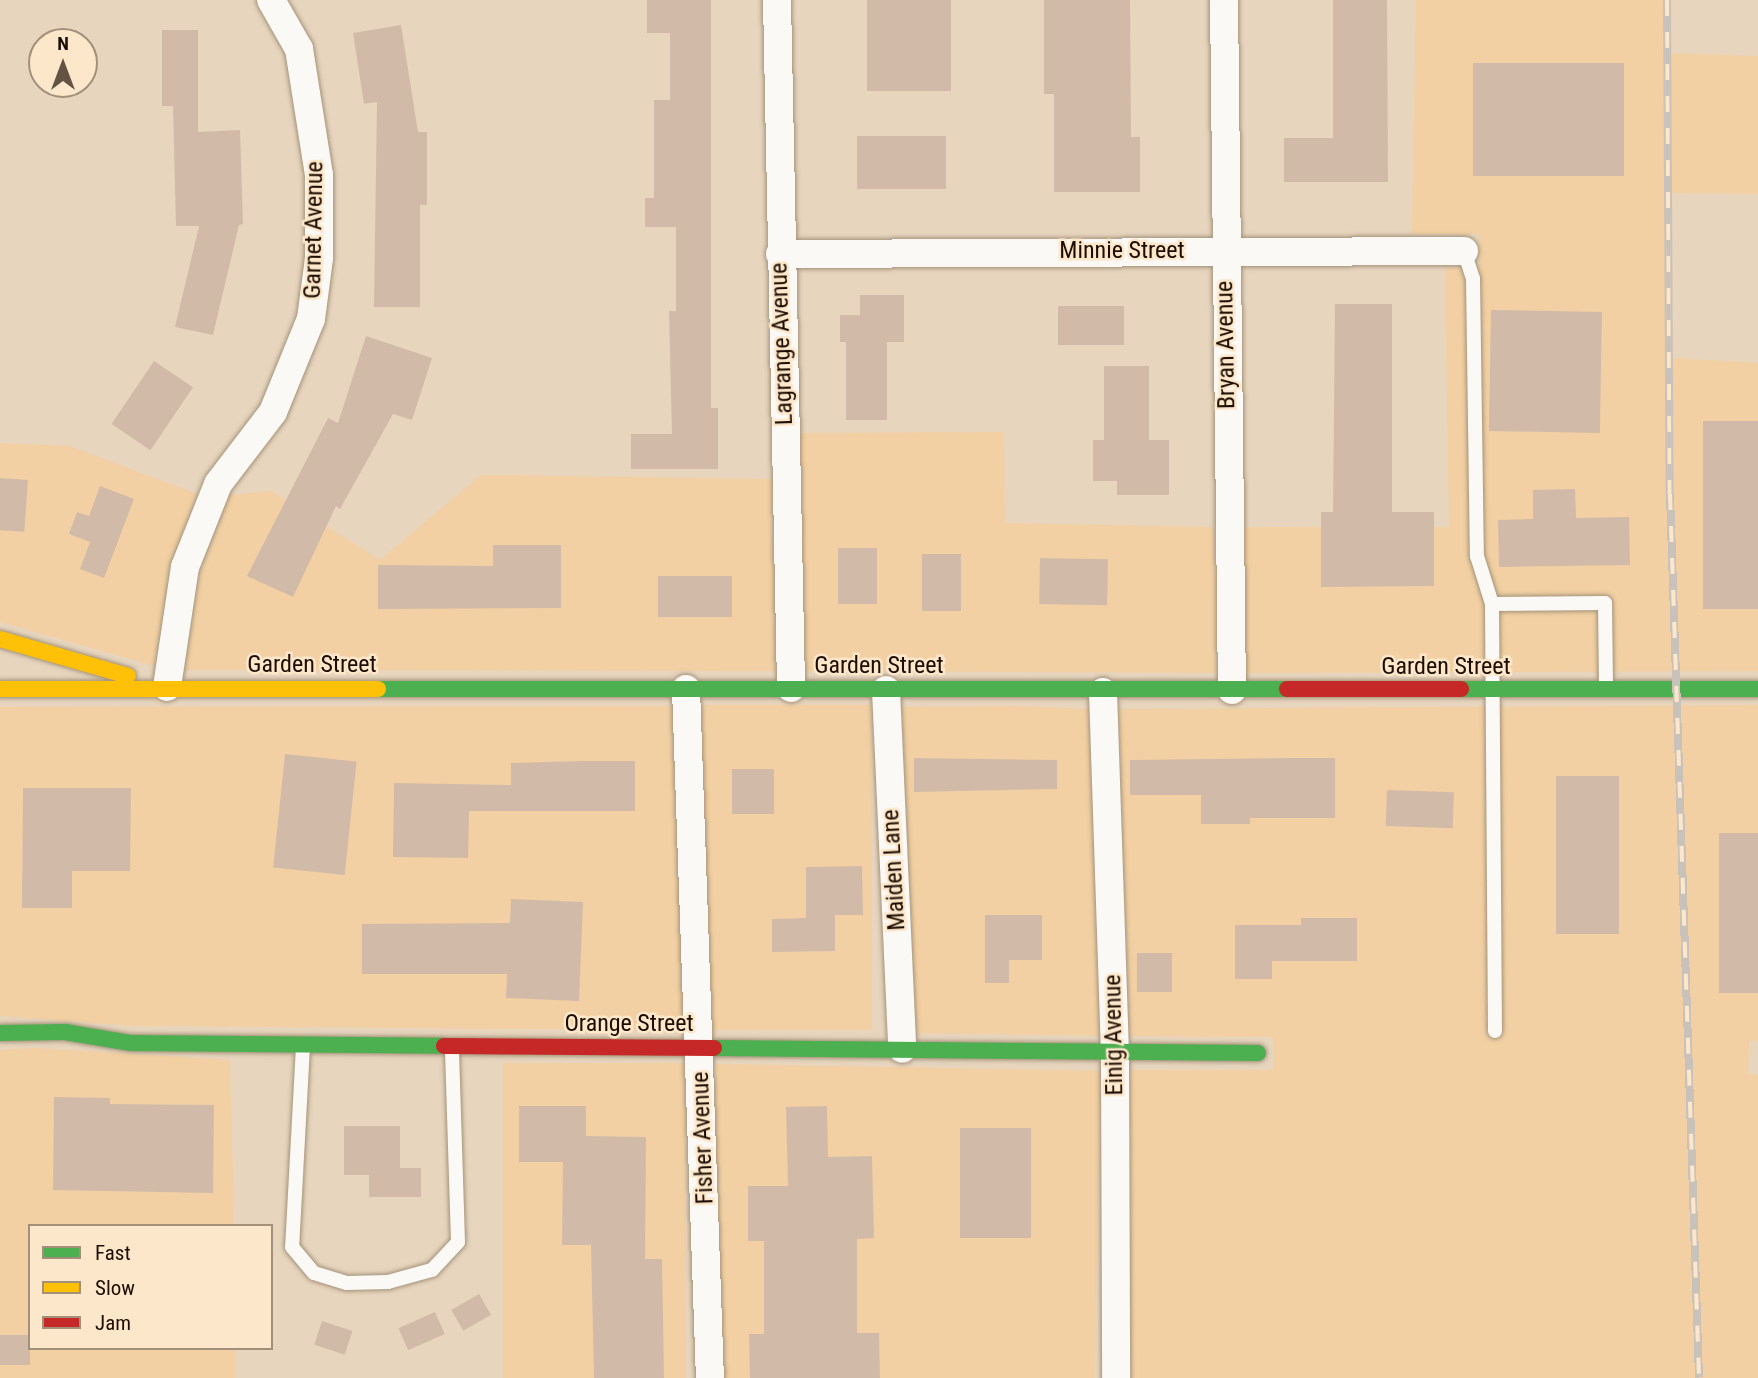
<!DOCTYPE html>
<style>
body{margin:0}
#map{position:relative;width:1758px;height:1378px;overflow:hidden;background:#e7d5be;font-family:"Roboto Condensed",sans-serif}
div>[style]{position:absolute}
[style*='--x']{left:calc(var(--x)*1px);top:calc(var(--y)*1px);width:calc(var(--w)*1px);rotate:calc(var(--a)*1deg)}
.built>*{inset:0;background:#f2d0a3;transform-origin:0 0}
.building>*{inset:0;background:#d1bba8;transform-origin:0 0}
.roads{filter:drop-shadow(0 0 2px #a49379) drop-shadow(0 0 2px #a49379)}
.lane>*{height:14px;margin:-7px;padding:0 7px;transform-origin:7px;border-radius:7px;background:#fbf9f5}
.street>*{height:28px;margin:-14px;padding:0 14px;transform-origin:14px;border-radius:14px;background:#fbf9f5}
.fast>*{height:16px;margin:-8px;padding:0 8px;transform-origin:8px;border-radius:8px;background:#4caf50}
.slow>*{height:16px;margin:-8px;padding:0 8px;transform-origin:8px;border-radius:8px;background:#ffc107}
.jam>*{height:16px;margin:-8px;padding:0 8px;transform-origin:8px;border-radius:8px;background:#c62828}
.rail>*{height:8px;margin-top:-4px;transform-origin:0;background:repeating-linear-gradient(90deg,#fde7cb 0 16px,#c8c2bb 0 32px);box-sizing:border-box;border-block:2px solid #c8c2bb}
span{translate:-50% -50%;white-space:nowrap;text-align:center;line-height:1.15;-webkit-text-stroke:5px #fde7cb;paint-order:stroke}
.street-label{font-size:24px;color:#1c0d00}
.legend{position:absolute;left:28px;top:1224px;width:245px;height:126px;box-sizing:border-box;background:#fde7cb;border:2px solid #a3907a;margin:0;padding:9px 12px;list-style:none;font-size:21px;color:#1c0d00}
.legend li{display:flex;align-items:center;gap:14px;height:35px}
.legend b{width:35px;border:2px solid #a3907a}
.north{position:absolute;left:28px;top:28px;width:70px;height:70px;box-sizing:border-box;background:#fde7cb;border:2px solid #a3907a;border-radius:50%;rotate:0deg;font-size:19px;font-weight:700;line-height:28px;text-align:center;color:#1c0d00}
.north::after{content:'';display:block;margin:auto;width:24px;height:32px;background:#635342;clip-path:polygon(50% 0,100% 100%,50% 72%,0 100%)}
</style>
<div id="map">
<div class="built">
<i style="clip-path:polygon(1416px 0,1666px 0,1667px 53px,1758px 56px,1758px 194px,1669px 193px,1672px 358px,1758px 363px,1758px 671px,1246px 673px,1244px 527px,1449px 527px,1445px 268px,1479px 268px,1479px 234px,1412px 234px)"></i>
<i style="clip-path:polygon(1004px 432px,1005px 523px,1214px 527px,1216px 673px,806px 671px,799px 433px)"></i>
<i style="clip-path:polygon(0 443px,70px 446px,197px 494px,172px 560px,154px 666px,0 622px)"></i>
<i style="clip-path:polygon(481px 475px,771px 479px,776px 671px,184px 670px,200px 573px,230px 495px,271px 491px,380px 560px)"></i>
<i style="left:701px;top:705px;width:171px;height:325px"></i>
<i style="clip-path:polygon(1758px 705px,1758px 1041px,1749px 1041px,1748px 1074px,1758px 1075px,1758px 1378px,1131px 1378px,1130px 1070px,1273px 1070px,1273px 1037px,1130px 1036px,1119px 709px)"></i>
<i style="clip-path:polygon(671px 706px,685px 1030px,133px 1026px,0 1016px,0 707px)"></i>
<i style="clip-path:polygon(1019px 706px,1089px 709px,1100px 1036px,916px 1033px,902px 707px)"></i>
<i style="clip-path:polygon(35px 1048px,230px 1060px,234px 1226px,30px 1226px,30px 1348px,236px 1348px,236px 1378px,0 1378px,0 1050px)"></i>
<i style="left:503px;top:1063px;width:183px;height:315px"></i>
<i style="left:716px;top:1064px;width:384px;height:314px;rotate:1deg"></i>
</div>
<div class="building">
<i style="clip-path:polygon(647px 0,711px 0,711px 408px,718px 408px,718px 469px,631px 469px,631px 434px,672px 434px,669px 311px,676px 311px,676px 227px,645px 227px,645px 198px,654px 198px,654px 100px,670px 100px,670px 33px,647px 33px)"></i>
<i style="left:867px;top:0;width:84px;height:91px"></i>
<i style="clip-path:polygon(1044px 0,1130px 0,1131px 137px,1140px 137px,1140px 192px,1054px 192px,1054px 94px,1044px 94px)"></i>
<i style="clip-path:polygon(1333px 0,1387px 0,1388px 182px,1284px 182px,1284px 138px,1333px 138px)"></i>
<i style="clip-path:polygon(401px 25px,418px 132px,427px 132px,427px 205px,420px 205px,420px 307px,374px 307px,377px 102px,364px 104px,353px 33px)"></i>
<i style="clip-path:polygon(162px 30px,198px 30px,198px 132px,240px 130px,243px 224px,239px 225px,213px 335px,175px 327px,199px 226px,176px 226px,173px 106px,162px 106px)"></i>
<i style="left:1473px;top:63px;width:151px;height:113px"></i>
<i style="left:857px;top:136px;width:89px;height:53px"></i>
<i style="clip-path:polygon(860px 295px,904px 295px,904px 342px,887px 342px,887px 420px,846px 420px,846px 342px,840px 342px,840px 315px,860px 315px)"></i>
<i style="clip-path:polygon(1335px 304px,1392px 304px,1392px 512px,1434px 512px,1434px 586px,1321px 587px,1321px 512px,1333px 512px)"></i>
<i style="left:1058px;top:306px;width:66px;height:39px"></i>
<i style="left:1491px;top:310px;width:111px;height:121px;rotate:1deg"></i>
<i style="clip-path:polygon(366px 336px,432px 358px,412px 420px,393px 414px,340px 509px,336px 506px,293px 597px,247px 576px,328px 418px,338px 423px)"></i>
<i style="left:154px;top:361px;width:47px;height:76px;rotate:34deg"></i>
<i style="clip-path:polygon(1104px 366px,1149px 366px,1149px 440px,1169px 440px,1169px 495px,1117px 495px,1117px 481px,1093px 481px,1093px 440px,1104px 440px)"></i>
<i style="left:1758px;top:421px;width:188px;height:55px;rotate:90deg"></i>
<i style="left:0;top:478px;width:28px;height:52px;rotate:4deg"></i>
<i style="clip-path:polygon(100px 486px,134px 499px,104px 578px,80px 569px,90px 542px,69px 534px,77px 512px,89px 516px)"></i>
<i style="clip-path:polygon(1575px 489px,1576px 518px,1629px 517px,1630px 565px,1499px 567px,1498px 520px,1533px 519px,1533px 490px)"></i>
<i style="clip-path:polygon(493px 545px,561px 545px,561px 608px,378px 609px,378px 565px,493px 566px)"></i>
<i style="left:838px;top:548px;width:39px;height:56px"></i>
<i style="left:922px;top:554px;width:39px;height:57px"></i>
<i style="left:1040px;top:558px;width:68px;height:46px;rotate:1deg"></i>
<i style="left:658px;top:576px;width:74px;height:41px"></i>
<i style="left:285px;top:754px;width:72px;height:114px;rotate:6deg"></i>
<i style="clip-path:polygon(914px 758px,1057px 760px,1057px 789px,914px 792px)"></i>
<i style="clip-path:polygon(1286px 758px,1335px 758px,1335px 818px,1250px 818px,1250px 824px,1201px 824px,1201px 795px,1130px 795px,1130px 760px)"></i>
<i style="clip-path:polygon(585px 761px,635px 761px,635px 811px,469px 811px,468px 858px,393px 857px,394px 783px,511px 785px,511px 763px)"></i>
<i style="left:732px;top:769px;width:42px;height:45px"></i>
<i style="left:1556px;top:776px;width:63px;height:158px"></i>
<i style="clip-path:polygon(23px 788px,131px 788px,130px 871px,72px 871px,72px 908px,22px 908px)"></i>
<i style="left:1387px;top:790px;width:67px;height:36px;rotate:2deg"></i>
<i style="left:1758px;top:833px;width:160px;height:39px;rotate:90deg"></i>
<i style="clip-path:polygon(862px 866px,863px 915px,835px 915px,835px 951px,772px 952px,772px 919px,806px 918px,806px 867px)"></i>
<i style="clip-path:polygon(511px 899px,583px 902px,579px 1001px,506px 998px,507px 974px,362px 974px,362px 924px,510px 923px)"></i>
<i style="clip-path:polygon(985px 915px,1042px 915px,1042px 960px,1009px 960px,1009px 983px,985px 983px)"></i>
<i style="clip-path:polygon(1301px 918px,1357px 918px,1357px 961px,1272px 961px,1272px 979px,1235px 979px,1235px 925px,1301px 925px)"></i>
<i style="left:1137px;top:953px;width:35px;height:39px"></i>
<i style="clip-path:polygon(54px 1097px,110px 1098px,110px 1104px,214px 1105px,213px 1193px,53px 1190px)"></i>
<i style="clip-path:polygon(519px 1106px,586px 1106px,586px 1136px,646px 1137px,645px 1259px,662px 1259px,664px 1378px,594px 1378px,591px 1245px,562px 1245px,563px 1162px,519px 1162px)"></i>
<i style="clip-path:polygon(827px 1106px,828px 1157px,872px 1156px,874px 1238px,857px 1239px,857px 1333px,879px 1333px,880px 1378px,750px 1378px,749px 1334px,764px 1334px,764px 1241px,748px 1241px,748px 1186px,788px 1186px,786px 1107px)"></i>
<i style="clip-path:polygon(344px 1126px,400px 1126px,400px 1168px,421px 1168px,421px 1197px,369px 1197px,369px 1175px,344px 1175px)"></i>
<i style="left:960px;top:1128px;width:71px;height:110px"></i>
<i style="left:479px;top:1294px;width:24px;height:32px;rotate:60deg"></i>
<i style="left:435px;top:1312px;width:24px;height:40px;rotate:66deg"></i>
<i style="left:322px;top:1321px;width:32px;height:25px;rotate:18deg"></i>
<i style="left:0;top:1335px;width:30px;height:30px"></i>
</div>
<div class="roads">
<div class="lane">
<i style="--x:1464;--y:251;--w:28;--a:72"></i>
<i style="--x:1473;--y:278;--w:278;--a:89.2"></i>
<i style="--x:1477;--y:556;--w:50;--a:72.6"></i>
<i style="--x:1492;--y:604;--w:427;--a:89.6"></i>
<i style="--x:1492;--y:604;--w:113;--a:-0.5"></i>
<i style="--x:1605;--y:603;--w:86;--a:89.3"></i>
<i style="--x:303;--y:1046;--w:201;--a:93.1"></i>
<i style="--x:292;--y:1247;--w:34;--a:50"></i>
<i style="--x:314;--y:1273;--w:34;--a:17"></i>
<i style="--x:347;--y:1283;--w:41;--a:-1.4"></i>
<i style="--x:388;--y:1282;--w:46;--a:-15.3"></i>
<i style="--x:432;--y:1270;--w:38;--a:-47"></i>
<i style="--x:458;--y:1242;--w:193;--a:-91.8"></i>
</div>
<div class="street">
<i style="--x:777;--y:0;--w:688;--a:88.83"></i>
<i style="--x:1224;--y:0;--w:690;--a:89.34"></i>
<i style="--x:780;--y:254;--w:684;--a:-0.25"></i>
<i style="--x:167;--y:687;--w:121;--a:-81.5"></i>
<i style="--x:185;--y:567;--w:89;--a:-68.3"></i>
<i style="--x:218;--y:484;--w:91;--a:-52.6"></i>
<i style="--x:273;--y:412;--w:100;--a:-67.8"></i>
<i style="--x:311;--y:319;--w:62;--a:-82.5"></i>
<i style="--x:319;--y:258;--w:83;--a:-90"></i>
<i style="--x:319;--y:175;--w:128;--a:-99"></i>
<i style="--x:299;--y:49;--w:56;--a:-119.7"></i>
<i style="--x:686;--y:689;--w:689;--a:88.01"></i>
<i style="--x:886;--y:690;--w:359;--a:87.4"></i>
<i style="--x:1103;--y:692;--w:361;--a:88.1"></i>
<i style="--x:1115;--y:1053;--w:325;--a:89.8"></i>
</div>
<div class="fast">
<i style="--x:378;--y:689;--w:909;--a:0"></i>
<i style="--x:1461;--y:689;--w:297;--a:0"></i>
<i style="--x:0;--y:1033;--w:65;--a:-0.9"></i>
<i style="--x:65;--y:1032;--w:67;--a:9.5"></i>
<i style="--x:131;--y:1043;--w:313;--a:0.5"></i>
<i style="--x:714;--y:1048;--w:544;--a:0.53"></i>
</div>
<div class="slow">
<i style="--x:0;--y:639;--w:133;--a:16.1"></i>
<i style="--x:0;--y:689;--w:378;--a:0"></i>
</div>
<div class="jam">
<i style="--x:1287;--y:689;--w:174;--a:0"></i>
<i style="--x:444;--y:1046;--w:270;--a:0.4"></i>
</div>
</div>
<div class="rail">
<i style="--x:1667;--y:0;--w:494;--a:89.7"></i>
<i style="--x:1670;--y:494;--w:884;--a:88.12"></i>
</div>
<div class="street-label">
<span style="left:314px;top:230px;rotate:-89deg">Garnet Avenue</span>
<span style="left:1122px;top:251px">Minnie Street</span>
<span style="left:782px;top:344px;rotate:-92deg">Lagrange Avenue</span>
<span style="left:1226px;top:345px;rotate:-91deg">Bryan Avenue</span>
<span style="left:312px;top:665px">Garden Street</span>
<span style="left:879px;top:666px">Garden Street</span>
<span style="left:1446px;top:667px">Garden Street</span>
<span style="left:894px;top:870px;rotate:-93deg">Maiden Lane</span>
<span style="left:629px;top:1024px">Orange Street</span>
<span style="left:1114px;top:1035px;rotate:-91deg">Einig Avenue</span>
<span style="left:703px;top:1138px;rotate:-92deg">Fisher Avenue</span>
</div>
<ul class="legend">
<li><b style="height:9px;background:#4caf50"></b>Fast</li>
<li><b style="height:9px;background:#ffc107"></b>Slow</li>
<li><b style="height:9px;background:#c62828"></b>Jam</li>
</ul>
<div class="north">N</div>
</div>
